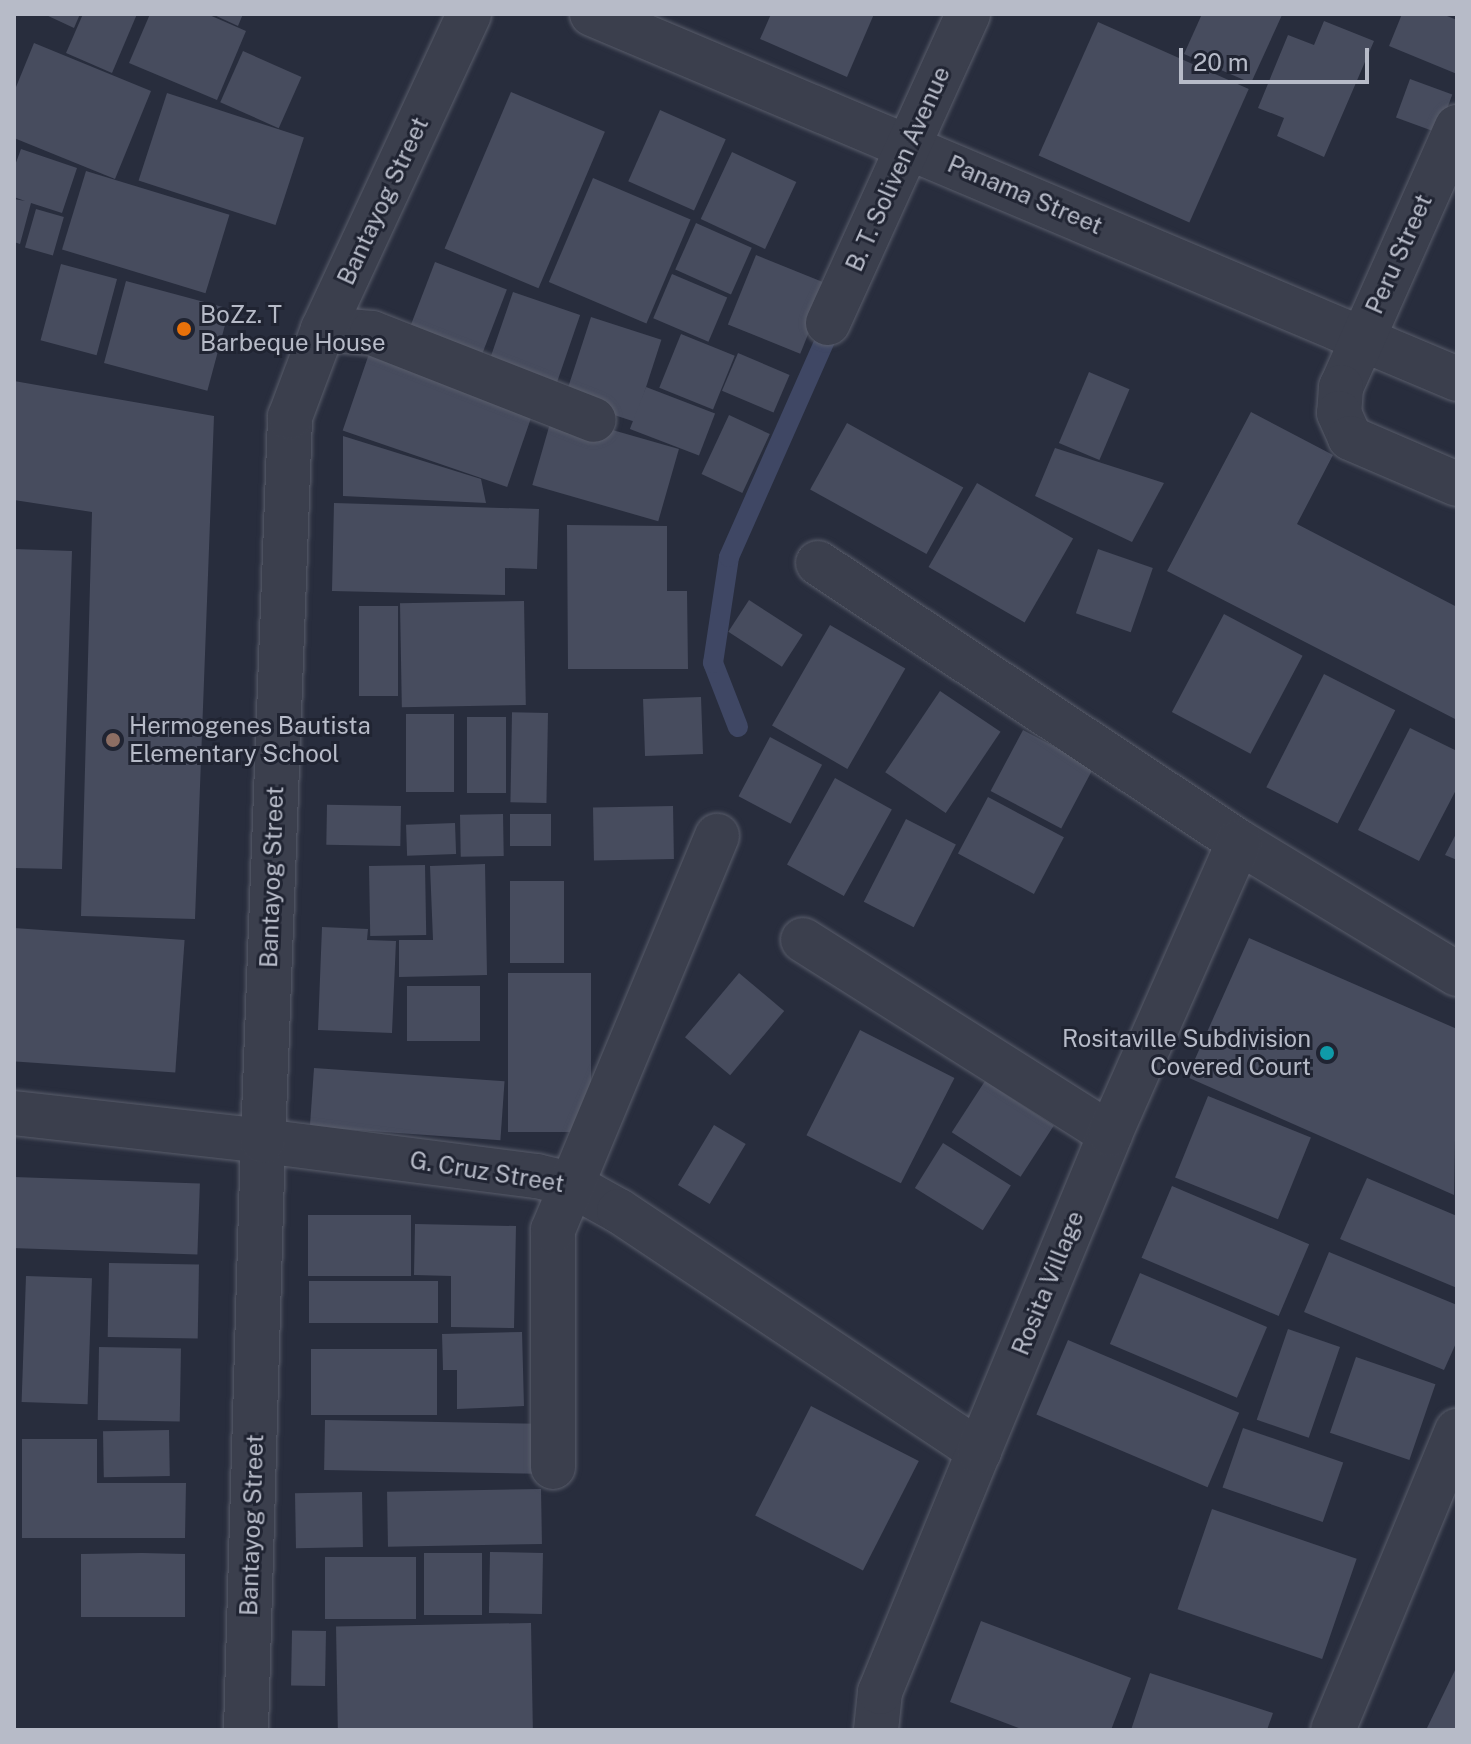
<!DOCTYPE html>
<style>
body{margin:0}
#map{position:relative;width:1471px;height:1744px;overflow:hidden;background:#282d3d;font-family:"Public Sans",sans-serif}
div>[style]{position:absolute}
[style*='--x']{left:calc(var(--x)*1px);top:calc(var(--y)*1px);width:calc(var(--w)*1px);rotate:calc(var(--a)*1deg)}
.stream>*{height:20px;margin:-10px;padding:0 10px;transform-origin:10px;border-radius:10px;background:#3f4764}
.building>*{inset:0;background:#474c5e;transform-origin:0 0}
.roads{filter:drop-shadow(0 0 2px #595d6b) drop-shadow(0 0 2px #595d6b)}
.minor>*{height:44px;margin:-22px;padding:0 22px;transform-origin:22px;border-radius:22px;background:#3b3f4d}
.dots>*{width:22px;height:22px;translate:-50% -50%;box-sizing:border-box;border:4px solid #202432;border-radius:50%}
span{translate:-50% -50%;white-space:nowrap;text-align:center;line-height:1.15;-webkit-text-stroke:6px #202432;paint-order:stroke}
.street-label{font-size:24px;color:#b7bbc8}
.poi-label{font-size:24px;color:#b7bbc8}
.left{translate:0 -50%;text-align:left}
.right{translate:-100% -50%;text-align:right}
.frame{position:absolute;inset:0;border:16px solid #b7bbc8;pointer-events:none}
.scale{position:absolute;left:1179px;top:48px;width:190px;height:36px;box-sizing:border-box;border:4px solid #b7bbc8;border-top:0;padding-left:10px;font-size:24px;line-height:28px;white-space:nowrap;color:#b7bbc8;-webkit-text-stroke:6px #202432;paint-order:stroke}
</style>
<div id="map">
<div class="stream">
<i style="--x:738;--y:727;--w:69;--a:-111.3"></i>
<i style="--x:713;--y:663;--w:107;--a:-81.4"></i>
<i style="--x:729;--y:557;--w:257;--a:-66.1"></i>
</div>
<div class="building">
<i style="clip-path:polygon(44px 14px,80px 14px,74px 28px)"></i>
<i style="clip-path:polygon(83px 14px,137px 14px,112px 73px,66px 53px)"></i>
<i style="clip-path:polygon(150px 14px,207px 14px,246px 31px,217px 100px,129px 63px)"></i>
<i style="clip-path:polygon(212px 14px,243px 14px,238px 26px)"></i>
<i style="clip-path:polygon(771px 14px,874px 14px,847px 77px,760px 39px)"></i>
<i style="clip-path:polygon(1202px 14px,1282px 15px,1251px 83px,1184px 54px)"></i>
<i style="clip-path:polygon(1402px 14px,1442px 14px,1457px 20px,1457px 74px,1389px 46px)"></i>
<i style="clip-path:polygon(1324px 21px,1374px 41px,1324px 157px,1277px 136px,1284px 118px,1258px 108px,1288px 35px,1314px 45px)"></i>
<i style="left:1098px;top:22px;width:165px;height:146px;rotate:24deg"></i>
<i style="clip-path:polygon(34px 43px,151px 91px,115px 179px,14px 138px,14px 92px)"></i>
<i style="left:243px;top:51px;width:64px;height:56px;rotate:24deg"></i>
<i style="left:1410px;top:79px;width:45px;height:41px;rotate:20deg"></i>
<i style="left:511px;top:92px;width:102px;height:170px;rotate:23deg"></i>
<i style="left:167px;top:93px;width:144px;height:92px;rotate:18deg"></i>
<i style="left:660px;top:110px;width:72px;height:78px;rotate:24deg"></i>
<i style="clip-path:polygon(21px 149px,77px 168px,62px 213px,31px 203px,20px 244px,14px 242px,14px 199px,25px 201px,14px 197px,14px 168px)"></i>
<i style="left:732px;top:152px;width:71px;height:74px;rotate:25deg"></i>
<i style="left:86px;top:171px;width:150px;height:82px;rotate:17deg"></i>
<i style="left:593px;top:178px;width:106px;height:113px;rotate:23deg"></i>
<i style="left:36px;top:209px;width:29px;height:40px;rotate:16deg"></i>
<i style="left:696px;top:223px;width:61px;height:51px;rotate:24deg"></i>
<i style="left:756px;top:255px;width:78px;height:75px;rotate:22deg"></i>
<i style="left:435px;top:262px;width:77px;height:84px;rotate:21deg"></i>
<i style="left:61px;top:264px;width:58px;height:79px;rotate:15deg"></i>
<i style="left:672px;top:274px;width:60px;height:48px;rotate:23deg"></i>
<i style="left:126px;top:281px;width:107px;height:85px;rotate:15deg"></i>
<i style="left:513px;top:292px;width:71px;height:74px;rotate:19deg"></i>
<i style="left:591px;top:317px;width:74px;height:86px;rotate:18deg"></i>
<i style="left:681px;top:334px;width:58px;height:58px;rotate:22deg"></i>
<i style="left:370px;top:351px;width:174px;height:84px;rotate:19deg"></i>
<i style="left:738px;top:353px;width:56px;height:41px;rotate:23deg"></i>
<i style="left:1089px;top:372px;width:44px;height:77px;rotate:23deg"></i>
<i style="clip-path:polygon(14px 381px,214px 416px,195px 919px,81px 916px,92px 512px,14px 500px)"></i>
<i style="left:646px;top:387px;width:74px;height:45px;rotate:21deg"></i>
<i style="clip-path:polygon(1251px 412px,1333px 455px,1297px 524px,1457px 607px,1457px 720px,1167px 571px)"></i>
<i style="left:553px;top:413px;width:131px;height:75px;rotate:16deg"></i>
<i style="left:729px;top:415px;width:45px;height:65px;rotate:25deg"></i>
<i style="left:847px;top:423px;width:133px;height:76px;rotate:29deg"></i>
<i style="clip-path:polygon(343px 436px,481px 479px,486px 503px,343px 496px)"></i>
<i style="clip-path:polygon(1055px 448px,1164px 483px,1132px 542px,1035px 496px)"></i>
<i style="left:977px;top:483px;width:111px;height:97px;rotate:30deg"></i>
<i style="clip-path:polygon(334px 503px,539px 509px,537px 569px,505px 568px,505px 595px,332px 591px)"></i>
<i style="clip-path:polygon(567px 525px,667px 526px,667px 591px,687px 591px,688px 669px,568px 669px)"></i>
<i style="clip-path:polygon(14px 549px,72px 551px,62px 869px,14px 868px)"></i>
<i style="left:1098px;top:549px;width:58px;height:68px;rotate:19deg"></i>
<i style="left:749px;top:600px;width:64px;height:38px;rotate:33deg"></i>
<i style="left:524px;top:601px;width:104px;height:124px;rotate:89deg"></i>
<i style="left:359px;top:606px;width:39px;height:90px"></i>
<i style="left:1224px;top:614px;width:89px;height:111px;rotate:28deg"></i>
<i style="left:830px;top:625px;width:87px;height:116px;rotate:30deg"></i>
<i style="left:1324px;top:674px;width:80px;height:127px;rotate:27deg"></i>
<i style="left:940px;top:691px;width:73px;height:98px;rotate:34deg"></i>
<i style="left:701px;top:697px;width:57px;height:58px;rotate:88deg"></i>
<i style="left:548px;top:713px;width:90px;height:36px;rotate:91deg"></i>
<i style="left:406px;top:714px;width:48px;height:78px"></i>
<i style="left:467px;top:717px;width:39px;height:76px"></i>
<i style="clip-path:polygon(1410px 728px,1457px 751px,1457px 788px,1419px 861px,1358px 830px)"></i>
<i style="left:1023px;top:730px;width:80px;height:69px;rotate:28deg"></i>
<i style="left:770px;top:737px;width:59px;height:67px;rotate:28deg"></i>
<i style="left:835px;top:778px;width:65px;height:99px;rotate:29deg"></i>
<i style="left:988px;top:797px;width:86px;height:64px;rotate:28deg"></i>
<i style="left:401px;top:806px;width:40px;height:74px;rotate:91deg"></i>
<i style="left:673px;top:806px;width:53px;height:80px;rotate:89deg"></i>
<i style="left:503px;top:814px;width:42px;height:43px;rotate:89deg"></i>
<i style="left:551px;top:814px;width:32px;height:41px;rotate:90deg"></i>
<i style="left:906px;top:819px;width:56px;height:93px;rotate:27deg"></i>
<i style="left:455px;top:823px;width:31px;height:49px;rotate:88deg"></i>
<i style="clip-path:polygon(1457px 832px,1457px 860px,1445px 855px)"></i>
<i style="clip-path:polygon(485px 864px,487px 975px,399px 977px,399px 940px,433px 940px,430px 866px)"></i>
<i style="left:425px;top:865px;width:70px;height:56px;rotate:89deg"></i>
<i style="left:510px;top:881px;width:54px;height:82px"></i>
<i style="clip-path:polygon(322px 927px,368px 929px,367px 940px,396px 941px,392px 1033px,318px 1030px)"></i>
<i style="left:14px;top:928px;width:171px;height:133px;rotate:4deg"></i>
<i style="clip-path:polygon(1249px 938px,1457px 1029px,1454px 1195px,1187px 1077px)"></i>
<i style="left:508px;top:973px;width:83px;height:159px"></i>
<i style="left:739px;top:973px;width:59px;height:84px;rotate:40deg"></i>
<i style="left:480px;top:986px;width:55px;height:73px;rotate:90deg"></i>
<i style="left:860px;top:1030px;width:106px;height:118px;rotate:27deg"></i>
<i style="left:314px;top:1068px;width:191px;height:59px;rotate:4deg"></i>
<i style="left:985px;top:1081px;width:82px;height:61px;rotate:33deg"></i>
<i style="left:1208px;top:1096px;width:111px;height:88px;rotate:22deg"></i>
<i style="left:714px;top:1125px;width:37px;height:70px;rotate:31deg"></i>
<i style="left:943px;top:1143px;width:80px;height:53px;rotate:32deg"></i>
<i style="left:14px;top:1177px;width:186px;height:71px;rotate:2deg"></i>
<i style="clip-path:polygon(1367px 1178px,1457px 1216px,1457px 1288px,1340px 1239px)"></i>
<i style="left:1172px;top:1186px;width:149px;height:78px;rotate:23deg"></i>
<i style="left:308px;top:1215px;width:103px;height:61px"></i>
<i style="clip-path:polygon(415px 1224px,516px 1226px,514px 1328px,451px 1327px,451px 1276px,414px 1275px)"></i>
<i style="clip-path:polygon(1329px 1252px,1457px 1305px,1457px 1341px,1444px 1370px,1304px 1312px)"></i>
<i style="left:109px;top:1263px;width:90px;height:74px;rotate:1deg"></i>
<i style="left:1140px;top:1273px;width:138px;height:77px;rotate:23deg"></i>
<i style="left:26px;top:1276px;width:66px;height:126px;rotate:2deg"></i>
<i style="left:438px;top:1281px;width:42px;height:129px;rotate:90deg"></i>
<i style="left:1288px;top:1329px;width:55px;height:96px;rotate:19deg"></i>
<i style="clip-path:polygon(522px 1332px,524px 1406px,457px 1409px,457px 1370px,443px 1370px,442px 1334px)"></i>
<i style="left:1068px;top:1340px;width:186px;height:81px;rotate:23deg"></i>
<i style="left:99px;top:1347px;width:82px;height:73px;rotate:1deg"></i>
<i style="left:311px;top:1349px;width:126px;height:66px"></i>
<i style="left:1356px;top:1357px;width:84px;height:80px;rotate:19deg"></i>
<i style="left:811px;top:1406px;width:121px;height:123px;rotate:27deg"></i>
<i style="left:325px;top:1420px;width:213px;height:50px;rotate:1deg"></i>
<i style="left:1243px;top:1428px;width:106px;height:63px;rotate:19deg"></i>
<i style="left:169px;top:1430px;width:46px;height:66px;rotate:89deg"></i>
<i style="clip-path:polygon(22px 1439px,97px 1439px,97px 1483px,186px 1483px,185px 1538px,22px 1538px)"></i>
<i style="left:541px;top:1489px;width:55px;height:154px;rotate:89deg"></i>
<i style="left:362px;top:1492px;width:55px;height:67px;rotate:89deg"></i>
<i style="left:1212px;top:1509px;width:153px;height:106px;rotate:19deg"></i>
<i style="left:490px;top:1552px;width:53px;height:61px;rotate:1deg"></i>
<i style="clip-path:polygon(142px 1553px,185px 1554px,185px 1617px,81px 1617px,81px 1554px)"></i>
<i style="left:424px;top:1553px;width:58px;height:62px"></i>
<i style="left:325px;top:1557px;width:91px;height:62px"></i>
<i style="clip-path:polygon(981px 1621px,1131px 1678px,1111px 1730px,1024px 1730px,950px 1702px)"></i>
<i style="left:531px;top:1623px;width:105px;height:195px;rotate:89deg"></i>
<i style="left:326px;top:1631px;width:55px;height:34px;rotate:91deg"></i>
<i style="clip-path:polygon(1457px 1666px,1457px 1730px,1426px 1730px)"></i>
<i style="clip-path:polygon(1150px 1673px,1273px 1713px,1267px 1730px,1131px 1730px)"></i>
</div>
<div class="roads">
<div class="minor">
<i style="--x:592;--y:14;--w:939;--a:22.88"></i>
<i style="--x:1457;--y:127;--w:285;--a:114"></i>
<i style="--x:1341;--y:387;--w:26;--a:94"></i>
<i style="--x:1339;--y:413;--w:27;--a:66"></i>
<i style="--x:1350;--y:438;--w:116;--a:23.3"></i>
<i style="--x:828;--y:323;--w:339;--a:-65.6"></i>
<i style="--x:323;--y:329;--w:49;--a:4.7"></i>
<i style="--x:372;--y:333;--w:238;--a:21.4"></i>
<i style="--x:818;--y:563;--w:505;--a:33.53"></i>
<i style="--x:1239;--y:842;--w:255;--a:31.2"></i>
<i style="--x:803;--y:940;--w:363;--a:32.3"></i>
<i style="--x:14;--y:1113;--w:251;--a:6.4"></i>
<i style="--x:263;--y:1141;--w:276;--a:7.3"></i>
<i style="--x:537;--y:1176;--w:36;--a:14"></i>
<i style="--x:572;--y:1185;--w:54;--a:29"></i>
<i style="--x:619;--y:1211;--w:433;--a:33.7"></i>
<i style="--x:553;--y:1467;--w:237;--a:-90"></i>
<i style="--x:553;--y:1230;--w:427;--a:-67.4"></i>
<i style="--x:246;--y:1730;--w:589;--a:-88.35"></i>
<i style="--x:263;--y:1141;--w:725;--a:-87.86"></i>
<i style="--x:290;--y:417;--w:94;--a:-69.4"></i>
<i style="--x:323;--y:329;--w:347;--a:-65.1"></i>
<i style="--x:876;--y:1730;--w:38;--a:-84"></i>
<i style="--x:880;--y:1692;--w:261;--a:-67.7"></i>
<i style="--x:979;--y:1451;--w:343;--a:-67.5"></i>
<i style="--x:1110;--y:1134;--w:319;--a:-66.2"></i>
<i style="--x:1333;--y:1730;--w:324;--a:-67.5"></i>
</div>
</div>
<div class="dots">
<i style="left:184px;top:329px;background:#e8710a"></i>
<i style="left:113px;top:740px;background:#8d6e63"></i>
<i style="left:1327px;top:1053px;background:#0f9aa8"></i>
</div>
<div class="street-label">
<span style="left:898px;top:169px;rotate:-66deg">B. T. Soliven Avenue</span>
<span style="left:1025px;top:195px;rotate:23deg">Panama Street</span>
<span style="left:383px;top:201px;rotate:-65deg">Bantayog Street</span>
<span style="left:1399px;top:254px;rotate:-66deg">Peru Street</span>
<span style="left:272px;top:877px;rotate:-88deg">Bantayog Street</span>
<span style="left:487px;top:1172px;rotate:9deg">G. Cruz Street</span>
<span style="left:1048px;top:1283px;rotate:-68deg">Rosita Village</span>
<span style="left:252px;top:1525px;rotate:-88deg">Bantayog Street</span>
</div>
<div class="poi-label">
<span class="left" style="left:200px;top:329px">BoZz. T<br>Barbeque House</span>
<span class="left" style="left:129px;top:740px">Hermogenes Bautista<br>Elementary School</span>
<span class="right" style="left:1311px;top:1053px">Rositaville Subdivision<br>Covered Court</span>
</div>
<div class="frame"></div>
<div class="scale">20 m</div>
</div>
